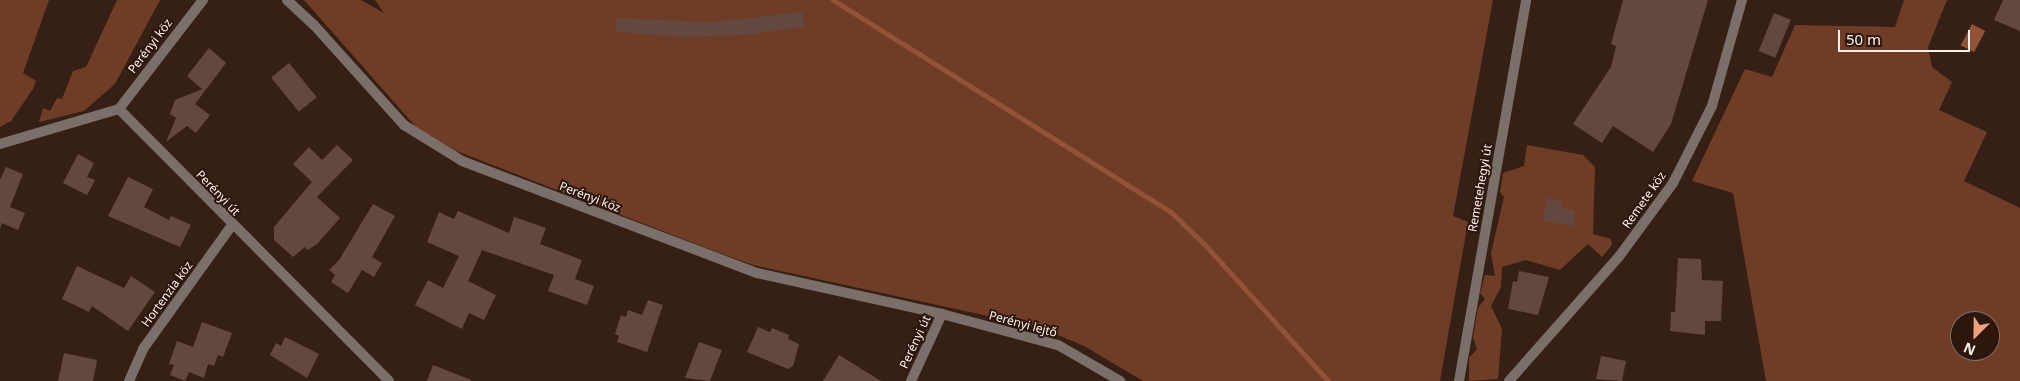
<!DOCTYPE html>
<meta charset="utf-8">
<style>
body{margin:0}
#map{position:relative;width:2020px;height:381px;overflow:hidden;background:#362016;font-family:"Noto Sans",sans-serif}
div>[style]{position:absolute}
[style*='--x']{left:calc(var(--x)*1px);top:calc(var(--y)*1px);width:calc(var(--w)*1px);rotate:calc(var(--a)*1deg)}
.green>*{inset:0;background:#6f3c25}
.water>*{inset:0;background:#915237;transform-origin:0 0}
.stream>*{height:5px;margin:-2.5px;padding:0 2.5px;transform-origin:2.5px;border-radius:2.5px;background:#915237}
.building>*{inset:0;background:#62483e;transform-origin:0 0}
.street>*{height:10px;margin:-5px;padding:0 5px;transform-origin:5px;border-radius:5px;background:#7b6f69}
span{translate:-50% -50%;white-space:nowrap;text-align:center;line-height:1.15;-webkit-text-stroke:4px #2c160d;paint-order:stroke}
.street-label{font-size:12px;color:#fef1ec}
.north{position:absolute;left:1950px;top:311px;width:50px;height:50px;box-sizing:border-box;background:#2c160d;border:1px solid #806e66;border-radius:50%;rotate:203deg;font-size:14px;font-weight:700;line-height:20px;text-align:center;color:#fef1ec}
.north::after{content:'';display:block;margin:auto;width:18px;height:22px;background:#f2a17e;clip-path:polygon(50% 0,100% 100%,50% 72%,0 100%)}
.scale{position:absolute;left:1838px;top:30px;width:132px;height:22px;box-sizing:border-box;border:2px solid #fef1ec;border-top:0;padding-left:6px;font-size:15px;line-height:18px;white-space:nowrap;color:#fef1ec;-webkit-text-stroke:4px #2c160d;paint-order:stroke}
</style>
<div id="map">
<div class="green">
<i style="clip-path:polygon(0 0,49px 0,23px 73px,36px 81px,33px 89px,11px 121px,0 127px)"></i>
<i style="clip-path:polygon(117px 0,160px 0,115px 84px,84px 111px,39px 122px,43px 108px,50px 111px,57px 98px,62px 99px,73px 71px,86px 67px)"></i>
<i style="clip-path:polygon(304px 0,361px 0,384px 13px,375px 0,1493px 0,1453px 216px,1468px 222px,1440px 381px,1143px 381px,1084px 346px,1039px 327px,753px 265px,714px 251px,454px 150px,416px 127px)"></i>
<i style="clip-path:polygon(evenodd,1904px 0,1947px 0,1928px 47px,1932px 67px,1952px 82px,1939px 110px,1987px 132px,1964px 181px,2020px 208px,2020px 381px,1766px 381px,1733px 193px,1692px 181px,1745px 69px,1772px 77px,1795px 25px,1895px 27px,1904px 0,1960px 321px,1990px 321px,1990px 351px,1960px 351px,1960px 321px)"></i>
<i style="clip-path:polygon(1527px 145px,1583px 155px,1595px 167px,1593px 234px,1611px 239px,1612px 245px,1602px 257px,1588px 244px,1560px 270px,1526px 260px,1502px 267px,1501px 287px,1491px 306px,1502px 329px,1498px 379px,1469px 381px,1469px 358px,1477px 349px,1473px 337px,1478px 308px,1485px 299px,1480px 293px,1485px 275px,1495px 276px,1491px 253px,1504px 197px,1500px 192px,1503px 173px,1524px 166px)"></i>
</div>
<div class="water">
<i style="left:1972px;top:24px;width:15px;height:24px;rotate:28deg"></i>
</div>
<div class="stream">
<i style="--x:833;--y:0;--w:399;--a:32.1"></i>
<i style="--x:1171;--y:212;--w:50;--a:44.2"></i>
<i style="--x:1207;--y:247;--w:181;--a:47.9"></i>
</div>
<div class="building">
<i style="clip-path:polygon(1623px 0,1708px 0,1671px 124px,1653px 152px,1613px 126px,1602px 143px,1573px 124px,1611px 67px,1616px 46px,1611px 44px)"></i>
<i style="clip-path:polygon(2003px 0,2020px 0,2020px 31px,1994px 20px)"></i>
<i style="clip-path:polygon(802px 12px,804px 27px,744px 35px,681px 37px,616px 32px,617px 18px,713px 22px)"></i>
<i style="left:1774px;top:13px;width:18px;height:41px;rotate:22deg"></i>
<i style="clip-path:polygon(209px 48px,226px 63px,195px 104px,210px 115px,196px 133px,187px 126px,166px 142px,176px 118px,170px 114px,175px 100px,202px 89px,187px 76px)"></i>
<i style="left:289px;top:63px;width:44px;height:23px;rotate:51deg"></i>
<i style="clip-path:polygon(337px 145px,353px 160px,317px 197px,340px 218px,317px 244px,308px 250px,305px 247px,293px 257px,274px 240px,274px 227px,312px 182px,293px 164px,309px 147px,322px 160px)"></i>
<i style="clip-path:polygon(78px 154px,94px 163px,87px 177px,95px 180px,87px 195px,63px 183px)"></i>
<i style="clip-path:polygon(6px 167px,23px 174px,10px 207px,25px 213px,18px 230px,2px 223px,0 229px,0 180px)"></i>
<i style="clip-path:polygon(128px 177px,153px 189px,144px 207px,169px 220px,171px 216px,191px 225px,180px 247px,108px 216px)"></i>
<i style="clip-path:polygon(1547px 198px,1562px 201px,1561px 208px,1575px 210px,1573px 226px,1543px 221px)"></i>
<i style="clip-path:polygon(373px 204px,395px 216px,372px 257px,382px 263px,374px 277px,362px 270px,348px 293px,331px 282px,335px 275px,329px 270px,339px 260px)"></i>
<i style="clip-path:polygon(458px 211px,509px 233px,514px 217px,546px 228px,540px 244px,582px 260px,575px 279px,594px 286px,587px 305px,548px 291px,554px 275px,482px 250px,468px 281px,496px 295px,484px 320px,469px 313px,462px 329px,415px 305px,428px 280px,443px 288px,459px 256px,427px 242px,439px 212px,454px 219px)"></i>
<i style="clip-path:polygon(1678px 258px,1701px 259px,1702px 280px,1723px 281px,1721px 321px,1705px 321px,1705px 335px,1670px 331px,1671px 312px,1675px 312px)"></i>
<i style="clip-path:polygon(77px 266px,124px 288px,131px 276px,155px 292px,128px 331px,92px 306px,89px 312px,62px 299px)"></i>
<i style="clip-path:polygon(1519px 271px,1549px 277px,1538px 315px,1508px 309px,1513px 281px,1517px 282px)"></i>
<i style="clip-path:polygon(648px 300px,663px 305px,647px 352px,617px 342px,619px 336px,615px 334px,621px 315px,626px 317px,628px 310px,642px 315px)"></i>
<i style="clip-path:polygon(202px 322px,232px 333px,223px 357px,218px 355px,214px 366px,208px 364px,204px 378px,189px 372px,185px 381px,170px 375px,174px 365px,169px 364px,177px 341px,193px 347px)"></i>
<i style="clip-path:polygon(758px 327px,770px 332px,772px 328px,789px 335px,788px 339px,799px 344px,793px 366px,788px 369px,747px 352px)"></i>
<i style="clip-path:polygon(285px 337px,319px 354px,307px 378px,270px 355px,276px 343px,281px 346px)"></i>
<i style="clip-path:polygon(699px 342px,722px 350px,710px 381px,685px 378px)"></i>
<i style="clip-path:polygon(64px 353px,97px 360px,93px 381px,58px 381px)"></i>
<i style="clip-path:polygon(839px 355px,881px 381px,823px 381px)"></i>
<i style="clip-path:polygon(1601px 356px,1626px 361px,1622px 381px,1596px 379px)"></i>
<i style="clip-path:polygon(433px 365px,471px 380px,471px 381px,427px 381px)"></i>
</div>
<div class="street">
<i style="--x:287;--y:0;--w:37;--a:43"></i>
<i style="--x:314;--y:25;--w:135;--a:48"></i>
<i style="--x:404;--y:125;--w:68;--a:31.8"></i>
<i style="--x:462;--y:161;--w:316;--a:20.8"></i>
<i style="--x:757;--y:273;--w:189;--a:12.5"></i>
<i style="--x:942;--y:314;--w:120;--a:15"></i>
<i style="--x:1058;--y:345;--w:72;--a:30.1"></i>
<i style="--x:119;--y:109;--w:138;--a:-52.4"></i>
<i style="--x:0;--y:144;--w:124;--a:-16.4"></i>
<i style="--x:119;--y:109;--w:383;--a:45.2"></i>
<i style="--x:129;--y:381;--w:35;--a:-66"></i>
<i style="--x:143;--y:349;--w:153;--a:-54.3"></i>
<i style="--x:911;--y:381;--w:74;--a:-65.2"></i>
<i style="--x:1459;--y:381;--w:387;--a:-80"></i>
<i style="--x:1509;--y:381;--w:164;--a:-48.5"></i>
<i style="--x:1618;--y:258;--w:93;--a:-53.7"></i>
<i style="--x:1673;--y:183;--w:86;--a:-63.1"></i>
<i style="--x:1712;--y:106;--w:110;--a:-74.2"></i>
</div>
<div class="street-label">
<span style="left:150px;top:46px;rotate:-53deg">Perényi köz</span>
<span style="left:1480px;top:188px;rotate:-80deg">Remetehegyi út</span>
<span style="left:218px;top:193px;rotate:46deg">Perényi út</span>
<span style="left:590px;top:197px;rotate:21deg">Perényi köz</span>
<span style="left:1644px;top:200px;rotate:-55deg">Remete köz</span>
<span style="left:167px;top:294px;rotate:-54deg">Hortenzia köz</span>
<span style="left:1023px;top:324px;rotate:15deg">Perényi lejtő</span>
<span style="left:915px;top:342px;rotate:-65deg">Perényi út</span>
</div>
<div class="north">N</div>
<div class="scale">50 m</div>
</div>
